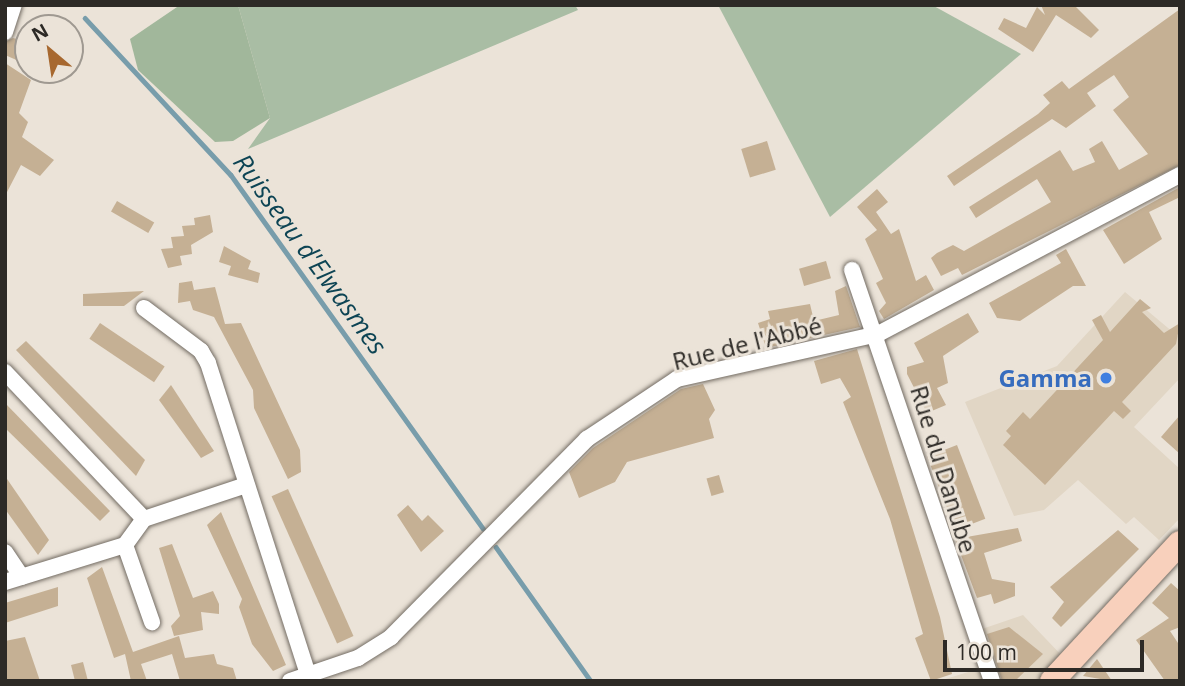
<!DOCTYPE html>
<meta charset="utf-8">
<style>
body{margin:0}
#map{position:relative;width:1185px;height:686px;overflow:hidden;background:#ebe3d8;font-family:"Open Sans",sans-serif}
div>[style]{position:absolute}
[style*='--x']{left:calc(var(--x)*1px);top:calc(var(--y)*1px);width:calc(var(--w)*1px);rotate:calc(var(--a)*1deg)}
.built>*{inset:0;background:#e1d6c5}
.green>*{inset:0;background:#a9bda4}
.forest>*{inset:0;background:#a1b79b}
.stream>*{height:4.5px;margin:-2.25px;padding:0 2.25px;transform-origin:2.25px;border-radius:2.25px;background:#789dab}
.building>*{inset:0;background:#c5b094;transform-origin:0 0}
.roads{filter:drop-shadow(0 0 2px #736c63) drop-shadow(0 0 2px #736c63)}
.street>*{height:16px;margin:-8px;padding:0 8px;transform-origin:8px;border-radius:8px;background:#fff}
.primary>*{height:24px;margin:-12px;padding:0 12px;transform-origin:12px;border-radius:12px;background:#f8d0bc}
.dots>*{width:19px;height:19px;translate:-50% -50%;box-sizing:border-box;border:4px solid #ebe3d8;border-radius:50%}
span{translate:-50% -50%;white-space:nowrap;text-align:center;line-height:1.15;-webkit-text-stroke:6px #ebe3d8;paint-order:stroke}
.street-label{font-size:24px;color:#2d2a26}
.shop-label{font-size:24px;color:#366cbe;font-weight:700}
.right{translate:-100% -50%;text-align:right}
.water-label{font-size:26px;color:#0d4454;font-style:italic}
.frame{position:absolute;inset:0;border:7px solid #2d2a26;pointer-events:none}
.north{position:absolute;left:14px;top:14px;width:70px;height:70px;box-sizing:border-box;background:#ebe3d8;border:2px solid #9f9991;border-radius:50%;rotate:331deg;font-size:19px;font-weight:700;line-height:28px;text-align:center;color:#2d2a26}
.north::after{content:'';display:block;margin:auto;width:24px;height:32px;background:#a7682f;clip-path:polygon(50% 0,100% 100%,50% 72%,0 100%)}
.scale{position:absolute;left:943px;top:640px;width:201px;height:32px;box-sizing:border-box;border:4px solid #2d2a26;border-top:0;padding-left:9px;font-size:21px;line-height:24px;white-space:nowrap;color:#2d2a26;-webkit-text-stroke:5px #ebe3d8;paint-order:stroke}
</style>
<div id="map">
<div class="built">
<i style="clip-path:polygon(1125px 292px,1180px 338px,1180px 378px,1134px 427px,1180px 469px,1180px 518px,1159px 540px,1134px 517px,1126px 524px,1078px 480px,1044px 510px,1014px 516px,965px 402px,1057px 366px)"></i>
<i style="clip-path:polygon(1023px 615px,1067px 661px,1048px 681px,939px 681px,991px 665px,979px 630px)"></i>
</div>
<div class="green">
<i style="clip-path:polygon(238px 5px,575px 5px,578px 10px,248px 149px,270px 118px)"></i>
<i style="clip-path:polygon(718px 5px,932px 5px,1021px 54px,830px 217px)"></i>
</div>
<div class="forest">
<i style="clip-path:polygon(180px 5px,238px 5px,270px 118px,233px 141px,215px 142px,138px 70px,130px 39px)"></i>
</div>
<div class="stream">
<i style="--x:85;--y:18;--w:214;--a:47.1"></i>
<i style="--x:231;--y:175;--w:434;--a:54.5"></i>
<i style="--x:496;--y:547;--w:164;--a:54.7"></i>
</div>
<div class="building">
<i style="clip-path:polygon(1041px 5px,1074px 5px,1099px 30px,1091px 38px,1056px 15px,1033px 52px,998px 29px,1004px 18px,1026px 28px,1037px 7px,1045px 15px)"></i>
<i style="clip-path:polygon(1180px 9px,1180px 165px,962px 275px,958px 268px,941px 276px,931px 258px,937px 253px,953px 245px,964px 251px,1051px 202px,1037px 179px,976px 218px,969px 207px,1060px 150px,1073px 171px,1095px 162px,1089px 149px,1102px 141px,1119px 170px,1148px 154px,1113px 110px,1129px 97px,1114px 75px,1087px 93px,1096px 106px,1066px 128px,1052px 119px,954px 186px,947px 176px,1038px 114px,1050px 103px,1043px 95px,1062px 81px,1069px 89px)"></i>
<i style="clip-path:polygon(13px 38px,28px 42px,28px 65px,5px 55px,5px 42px)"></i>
<i style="clip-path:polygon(5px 63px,31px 80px,19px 113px,28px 122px,22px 137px,54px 160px,40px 176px,21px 165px,5px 196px)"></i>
<i style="left:767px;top:141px;width:30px;height:27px;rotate:73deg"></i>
<i style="clip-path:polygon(1180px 187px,1180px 197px,1149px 212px,1162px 239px,1124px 264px,1103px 230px)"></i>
<i style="clip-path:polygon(877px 189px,888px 202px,876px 212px,891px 234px,899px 229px,916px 281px,926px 275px,934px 290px,884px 319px,879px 311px,886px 303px,876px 283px,883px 279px,865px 239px,877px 230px,857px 207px)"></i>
<i style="left:117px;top:201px;width:43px;height:12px;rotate:30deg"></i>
<i style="clip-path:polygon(210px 215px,213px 232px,191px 245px,192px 254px,180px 256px,182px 265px,168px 268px,161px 249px,173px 248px,171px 237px,184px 236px,182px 226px,195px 225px,194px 218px)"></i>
<i style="clip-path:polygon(224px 246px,251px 261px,248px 269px,260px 273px,258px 283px,228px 275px,231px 266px,219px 262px)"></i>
<i style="clip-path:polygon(1066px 249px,1086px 286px,1073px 286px,1020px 321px,997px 318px,989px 303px,1061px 263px,1056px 255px)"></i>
<i style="left:826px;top:261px;width:18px;height:28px;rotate:74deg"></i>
<i style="clip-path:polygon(192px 281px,194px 290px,215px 287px,225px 324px,241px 323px,300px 450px,301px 472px,288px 479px,254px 408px,253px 390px,214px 317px,193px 310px,190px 301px,178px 303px,179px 283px)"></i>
<i style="clip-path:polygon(846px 286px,860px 327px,766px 348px,758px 323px,770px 319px,768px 311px,810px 304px,814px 321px,839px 315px,835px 291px)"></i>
<i style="clip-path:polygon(144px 291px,124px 306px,83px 306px,83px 294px)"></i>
<i style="clip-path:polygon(1140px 299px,1151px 308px,1142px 312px,1164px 333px,1180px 323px,1176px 344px,1122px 402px,1131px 411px,1123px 419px,1114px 411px,1045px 485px,1003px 445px,1011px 436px,1006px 431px,1023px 412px,1030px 419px,1103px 340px,1092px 320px,1101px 315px,1110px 332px)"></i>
<i style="clip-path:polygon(968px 313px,979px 332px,943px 356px,948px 383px,937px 388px,946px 405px,927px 413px,907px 374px,907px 367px,924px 362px,914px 343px)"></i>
<i style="left:100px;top:323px;width:78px;height:19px;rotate:34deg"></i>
<i style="clip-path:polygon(26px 341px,145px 460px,136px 476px,16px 350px)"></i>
<i style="clip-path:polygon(857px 349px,940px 617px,952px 674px,931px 681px,915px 638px,923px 634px,890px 519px,843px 402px,851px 397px,840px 378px,821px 384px,814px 361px)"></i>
<i style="clip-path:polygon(703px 384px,715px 410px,709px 419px,714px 438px,627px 462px,615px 482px,579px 498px,569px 472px,593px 448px,681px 389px)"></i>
<i style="clip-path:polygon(171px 385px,214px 451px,201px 458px,159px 400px)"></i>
<i style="clip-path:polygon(5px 403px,110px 511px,100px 521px,5px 428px)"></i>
<i style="clip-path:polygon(1180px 415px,1180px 454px,1161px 437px)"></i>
<i style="left:957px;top:445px;width:79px;height:32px;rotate:69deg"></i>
<i style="left:719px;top:475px;width:18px;height:13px;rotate:74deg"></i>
<i style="clip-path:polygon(5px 476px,49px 540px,38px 555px,5px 509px)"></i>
<i style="left:288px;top:489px;width:161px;height:18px;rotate:66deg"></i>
<i style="clip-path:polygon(408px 505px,422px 521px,428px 515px,444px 531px,421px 552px,397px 515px)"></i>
<i style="clip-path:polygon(221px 512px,286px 665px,273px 671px,252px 644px,239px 607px,242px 599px,207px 525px)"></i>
<i style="clip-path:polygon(1018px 528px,1022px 541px,984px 553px,992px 579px,1015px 583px,1015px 596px,994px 604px,991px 594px,977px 598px,955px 539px)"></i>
<i style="clip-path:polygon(1118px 530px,1139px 549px,1061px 627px,1052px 618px,1064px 602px,1050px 587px)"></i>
<i style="clip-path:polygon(172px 544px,193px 598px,213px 591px,219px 604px,219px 614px,201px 612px,203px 630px,174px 636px,171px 626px,180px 616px,159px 548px)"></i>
<i style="clip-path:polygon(102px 567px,133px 652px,179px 636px,185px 658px,214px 654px,217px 664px,233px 668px,237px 681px,180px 681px,172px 654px,141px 664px,147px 681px,131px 681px,125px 654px,114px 658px,87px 578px)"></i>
<i style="clip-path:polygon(1171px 583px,1180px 591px,1180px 627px,1170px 631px,1180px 646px,1180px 681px,1165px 681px,1136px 640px,1169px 618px,1152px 603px)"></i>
<i style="clip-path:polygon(58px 587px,58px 606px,5px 623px,5px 603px)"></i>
<i style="clip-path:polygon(1009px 627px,1043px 654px,1015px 681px,1002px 681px,987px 634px)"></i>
<i style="clip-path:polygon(25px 637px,40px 681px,5px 681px,5px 641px)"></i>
<i style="clip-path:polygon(1097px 659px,1112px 681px,1083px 676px)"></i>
<i style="clip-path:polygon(83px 662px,88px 681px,75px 681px,71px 665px)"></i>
</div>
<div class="roads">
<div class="street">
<i style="--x:5;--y:32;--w:28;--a:-72"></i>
<i style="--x:852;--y:270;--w:434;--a:71.2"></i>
<i style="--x:144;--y:308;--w:71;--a:37"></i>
<i style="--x:201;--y:351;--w:14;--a:60"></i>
<i style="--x:208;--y:363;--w:328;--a:72.2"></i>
<i style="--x:5;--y:372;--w:202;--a:46.6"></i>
<i style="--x:125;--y:545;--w:82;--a:70.7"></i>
<i style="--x:5;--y:552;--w:30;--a:56"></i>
<i style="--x:5;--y:582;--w:126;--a:-17.1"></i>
<i style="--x:125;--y:545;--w:32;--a:-54"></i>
<i style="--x:144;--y:519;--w:108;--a:-18.4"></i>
<i style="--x:290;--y:681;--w:72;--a:-18.7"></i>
<i style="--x:358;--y:658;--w:39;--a:-32"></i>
<i style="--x:391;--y:637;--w:279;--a:-45.3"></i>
<i style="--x:587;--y:439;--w:108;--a:-33.7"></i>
<i style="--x:677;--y:379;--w:206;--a:-12.6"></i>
<i style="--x:878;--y:334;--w:341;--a:-27.8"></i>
</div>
<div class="primary">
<i style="--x:1052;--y:681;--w:188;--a:-47.2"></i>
</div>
</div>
<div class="dots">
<i style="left:1106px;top:378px;background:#3f7fe0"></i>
</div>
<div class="street-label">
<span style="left:747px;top:343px;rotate:-14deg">Rue de l'Abbé</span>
<span style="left:944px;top:469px;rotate:73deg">Rue du Danube</span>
</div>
<div class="shop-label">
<span class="right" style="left:1092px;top:378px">Gamma</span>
</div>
<div class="water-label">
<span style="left:310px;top:254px;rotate:54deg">Ruisseau d'Elwasmes</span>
</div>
<div class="frame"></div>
<div class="north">N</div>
<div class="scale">100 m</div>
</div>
